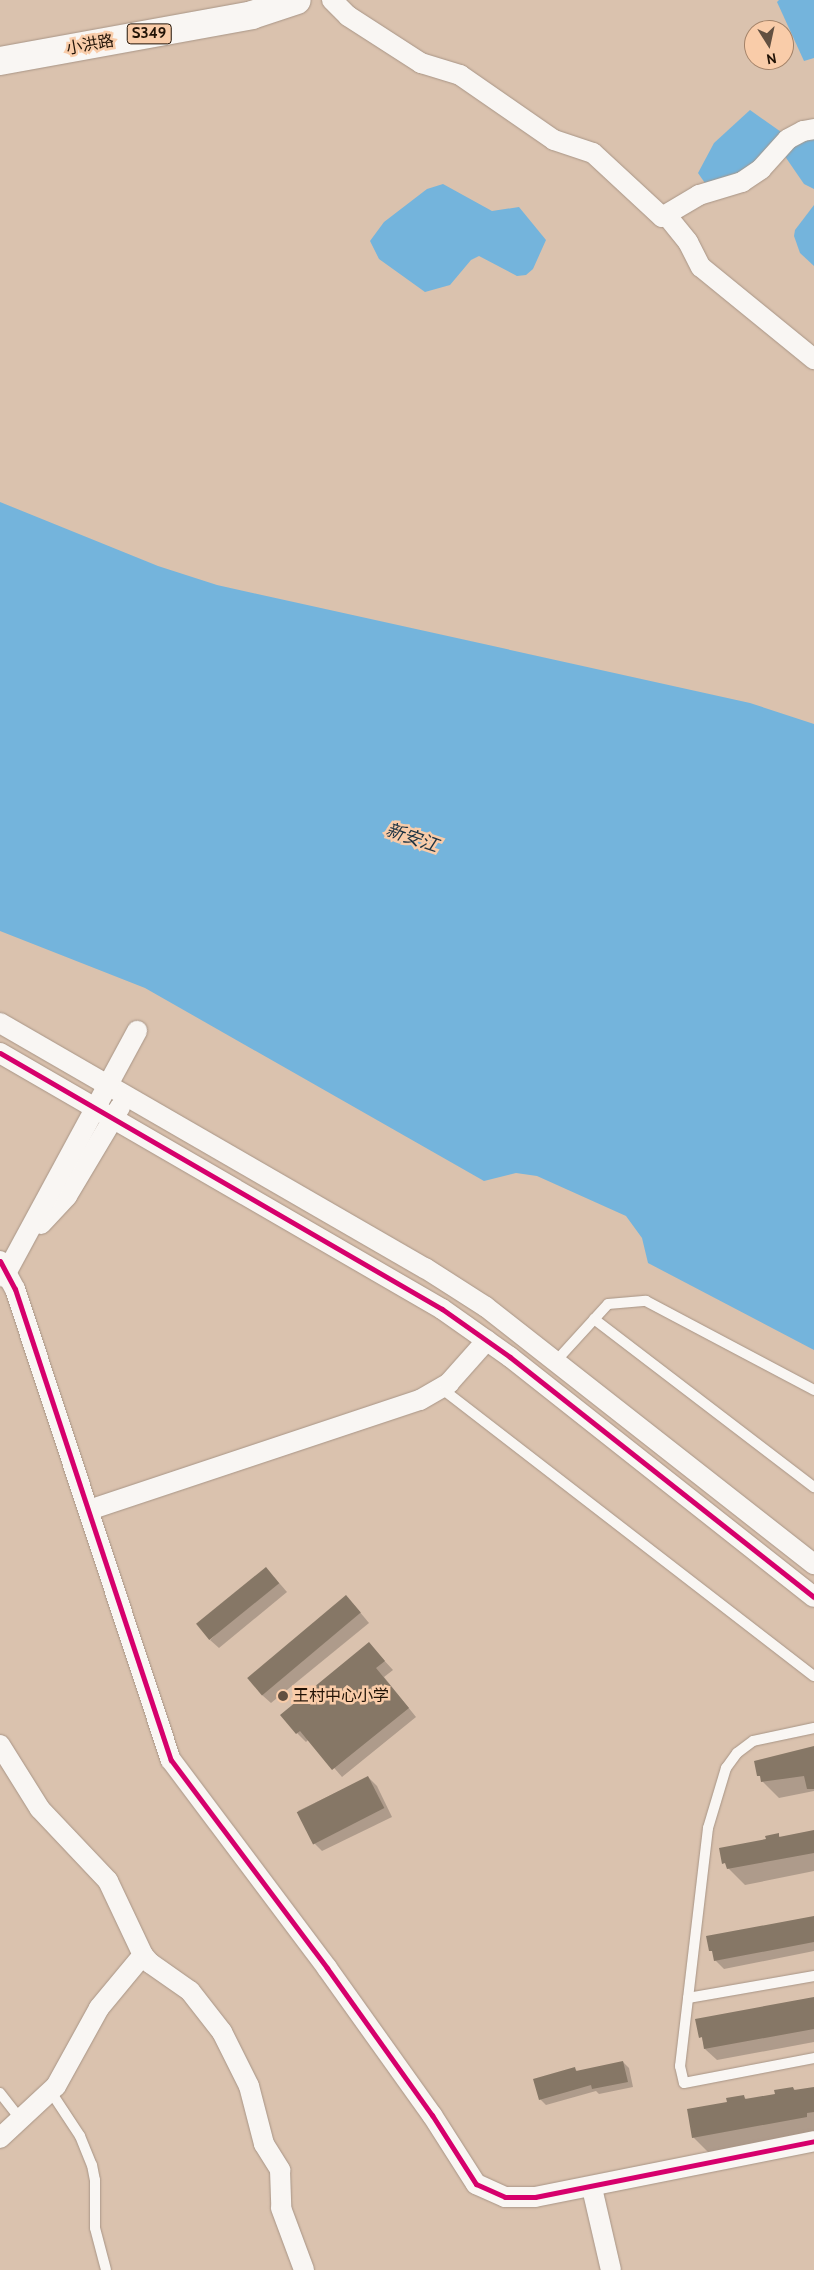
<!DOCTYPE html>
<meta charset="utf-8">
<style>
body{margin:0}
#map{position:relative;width:814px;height:2270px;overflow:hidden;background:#dac2ae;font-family:Cabin,"Noto Sans SC",sans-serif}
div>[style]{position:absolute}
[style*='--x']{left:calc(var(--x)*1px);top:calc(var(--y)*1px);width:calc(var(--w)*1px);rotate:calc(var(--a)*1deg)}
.water>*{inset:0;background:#74b4dc}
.shadow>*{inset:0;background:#0003}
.building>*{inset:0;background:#867766;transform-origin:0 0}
.roads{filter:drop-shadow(0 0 1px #a89586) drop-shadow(0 0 1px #a89586)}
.service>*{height:10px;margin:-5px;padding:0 5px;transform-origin:5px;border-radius:5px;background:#f9f6f3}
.minor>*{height:20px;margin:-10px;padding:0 10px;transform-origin:10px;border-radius:10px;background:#f9f6f3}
.primary>*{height:28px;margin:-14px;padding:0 14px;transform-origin:14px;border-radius:14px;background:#f9f6f3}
.cycleway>*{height:5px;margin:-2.5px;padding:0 2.5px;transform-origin:2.5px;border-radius:2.5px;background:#d6006c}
.dots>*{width:14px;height:14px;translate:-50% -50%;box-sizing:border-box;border:2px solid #f9cca9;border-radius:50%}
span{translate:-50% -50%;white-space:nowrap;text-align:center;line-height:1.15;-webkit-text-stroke:5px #f9cca9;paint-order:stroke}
.shield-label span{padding:1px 4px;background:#f9cca9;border:1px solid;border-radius:4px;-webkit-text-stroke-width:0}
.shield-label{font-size:15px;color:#221306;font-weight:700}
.street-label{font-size:16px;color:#221306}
.poi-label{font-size:16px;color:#221306}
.left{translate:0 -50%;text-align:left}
.water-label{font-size:18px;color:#1d3343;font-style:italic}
.north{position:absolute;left:744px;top:20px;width:50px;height:50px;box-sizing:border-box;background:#f9cca9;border:1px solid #a38268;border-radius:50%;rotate:170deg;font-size:14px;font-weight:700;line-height:20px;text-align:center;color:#221306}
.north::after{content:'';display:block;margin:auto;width:18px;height:22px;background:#625041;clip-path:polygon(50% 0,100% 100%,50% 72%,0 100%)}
</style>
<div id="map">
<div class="water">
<i style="clip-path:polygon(779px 0,814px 0,814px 58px,804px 61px,777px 2px)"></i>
<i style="clip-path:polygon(750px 110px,784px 134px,743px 175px,707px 186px,698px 173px,714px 143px)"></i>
<i style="clip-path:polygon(814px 133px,814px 189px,804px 184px,782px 152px)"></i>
<i style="clip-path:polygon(443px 184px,492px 211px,519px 207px,546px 240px,533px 269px,526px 275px,517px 276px,479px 256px,471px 260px,450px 285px,425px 292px,379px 259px,370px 241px,384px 222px,427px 189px)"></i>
<i style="clip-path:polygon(814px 205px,814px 266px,800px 253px,794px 236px,795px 230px)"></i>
<i style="clip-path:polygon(0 502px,158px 566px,217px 585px,750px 703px,814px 724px,814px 1350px,648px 1263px,642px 1238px,626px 1216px,537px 1176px,516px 1173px,484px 1181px,145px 988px,0 931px)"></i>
</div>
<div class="shadow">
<i style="clip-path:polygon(274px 1577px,287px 1592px,219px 1648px,210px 1640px)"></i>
<i style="clip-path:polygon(354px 1605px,369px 1623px,271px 1703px,262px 1695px)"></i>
<i style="clip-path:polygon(369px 1644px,393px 1670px,384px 1677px,416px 1717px,342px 1777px,309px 1739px,306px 1742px,297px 1733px)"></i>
<i style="clip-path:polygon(814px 1749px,814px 1791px,779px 1798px,762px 1781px)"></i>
<i style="clip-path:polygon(368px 1777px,377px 1786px,392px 1817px,322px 1851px,313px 1842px,298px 1811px)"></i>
<i style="clip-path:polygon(814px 1831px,814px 1871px,745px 1885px,728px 1868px,778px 1835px,781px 1838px)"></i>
<i style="clip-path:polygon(814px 1917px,814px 1951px,724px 1969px,715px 1960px)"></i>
<i style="clip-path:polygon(814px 1999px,814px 2042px,717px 2060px,705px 2049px,697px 2020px)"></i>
<i style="clip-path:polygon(623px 2062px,629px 2068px,633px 2087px,599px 2094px,596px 2091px,546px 2105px,540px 2099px,574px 2068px,578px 2072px)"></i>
<i style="clip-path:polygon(793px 2088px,796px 2091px,814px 2088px,814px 2135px,710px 2154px,693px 2137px,729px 2103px,744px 2097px,747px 2100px,776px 2095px)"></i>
</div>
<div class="building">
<i style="left:266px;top:1567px;width:21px;height:90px;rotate:51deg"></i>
<i style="left:346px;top:1595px;width:23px;height:129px;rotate:50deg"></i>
<i style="clip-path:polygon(369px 1642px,385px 1661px,376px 1668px,409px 1708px,332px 1770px,300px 1731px,296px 1734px,280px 1715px)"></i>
<i style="clip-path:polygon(814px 1746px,814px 1789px,807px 1789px,804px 1776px,761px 1782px,760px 1776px,757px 1776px,754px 1761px)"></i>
<i style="left:368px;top:1776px;width:36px;height:80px;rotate:63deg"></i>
<i style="clip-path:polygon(814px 1830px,814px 1853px,727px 1869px,725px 1863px,722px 1864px,719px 1848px,766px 1839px,765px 1836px,779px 1833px,779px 1837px)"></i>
<i style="clip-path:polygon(814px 1916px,814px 1942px,714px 1961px,712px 1951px,709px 1951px,706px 1936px)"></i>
<i style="clip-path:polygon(814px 1997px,814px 2029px,704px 2049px,702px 2037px,699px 2038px,695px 2019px)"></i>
<i style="clip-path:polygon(623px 2061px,628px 2082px,592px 2089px,591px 2085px,539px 2100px,533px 2079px,575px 2067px,576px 2071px)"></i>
<i style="clip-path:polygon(793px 2087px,794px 2090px,814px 2087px,814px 2112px,807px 2113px,807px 2117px,692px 2138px,687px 2109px,727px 2102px,726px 2098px,744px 2095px,745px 2099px,775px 2094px,774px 2090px)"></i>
</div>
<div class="roads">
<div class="service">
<i style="--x:594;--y:1319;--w:277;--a:37.4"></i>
<i style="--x:556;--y:1361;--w:77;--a:-47.6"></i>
<i style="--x:608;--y:1304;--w:38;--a:-5"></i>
<i style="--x:646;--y:1301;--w:190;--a:27.9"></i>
<i style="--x:441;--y:1388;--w:471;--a:37.7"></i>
<i style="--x:814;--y:1728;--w:62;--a:168"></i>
<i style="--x:753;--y:1741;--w:20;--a:143"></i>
<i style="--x:737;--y:1753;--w:19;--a:126"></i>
<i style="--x:726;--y:1768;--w:63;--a:106.7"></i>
<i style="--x:708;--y:1828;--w:240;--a:96.7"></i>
<i style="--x:680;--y:2066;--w:17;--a:77"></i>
<i style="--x:684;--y:2083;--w:132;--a:-10.9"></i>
<i style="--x:688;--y:1998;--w:128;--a:-9.9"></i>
<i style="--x:51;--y:2092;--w:53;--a:56.6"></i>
<i style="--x:80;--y:2136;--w:31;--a:68"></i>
<i style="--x:92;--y:2165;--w:15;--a:79"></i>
<i style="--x:95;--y:2180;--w:48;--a:90"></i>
<i style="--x:95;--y:2228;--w:43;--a:75.3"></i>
<i style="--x:0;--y:2093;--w:33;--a:52"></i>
</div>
<div class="minor">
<i style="--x:332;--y:0;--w:23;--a:45"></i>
<i style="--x:348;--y:16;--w:87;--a:32.8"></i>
<i style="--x:421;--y:63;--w:41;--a:17.1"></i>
<i style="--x:460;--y:75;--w:114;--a:34.7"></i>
<i style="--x:554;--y:140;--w:41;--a:18.4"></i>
<i style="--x:593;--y:153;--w:94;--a:42.8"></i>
<i style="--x:662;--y:217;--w:43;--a:-30.7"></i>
<i style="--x:699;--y:195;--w:45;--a:-16.8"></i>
<i style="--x:742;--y:182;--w:23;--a:-34"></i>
<i style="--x:761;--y:169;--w:40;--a:-48"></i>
<i style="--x:788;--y:139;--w:17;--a:-28"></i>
<i style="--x:803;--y:131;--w:11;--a:-10"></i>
<i style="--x:667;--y:216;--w:33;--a:51"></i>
<i style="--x:688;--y:242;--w:28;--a:63"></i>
<i style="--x:701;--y:267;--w:146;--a:39.2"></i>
<i style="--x:0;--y:1023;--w:491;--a:30"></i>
<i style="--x:425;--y:1268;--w:72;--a:32.6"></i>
<i style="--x:486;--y:1307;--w:417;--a:38.1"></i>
<i style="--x:0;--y:1053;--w:511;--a:30.08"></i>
<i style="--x:442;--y:1309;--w:83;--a:35.2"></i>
<i style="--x:510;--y:1357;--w:387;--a:38.3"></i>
<i style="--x:41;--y:1224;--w:38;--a:-47"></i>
<i style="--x:67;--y:1196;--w:104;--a:-59.2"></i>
<i style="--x:0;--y:1261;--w:32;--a:62"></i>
<i style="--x:15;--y:1289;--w:496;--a:71.7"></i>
<i style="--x:171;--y:1760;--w:260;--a:53.1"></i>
<i style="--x:327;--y:1968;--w:181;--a:54.5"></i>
<i style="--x:432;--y:2115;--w:82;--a:57.5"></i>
<i style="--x:476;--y:2184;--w:32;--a:24"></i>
<i style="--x:505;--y:2197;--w:30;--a:0"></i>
<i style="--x:535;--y:2197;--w:285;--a:-11.3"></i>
<i style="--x:4;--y:1277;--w:280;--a:-61.6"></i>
<i style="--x:89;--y:1510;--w:349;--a:-18.4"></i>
<i style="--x:420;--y:1400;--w:34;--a:-30"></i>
<i style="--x:449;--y:1383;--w:57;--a:-48.5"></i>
<i style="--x:0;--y:1745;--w:75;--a:58"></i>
<i style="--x:40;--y:1809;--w:99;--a:46.6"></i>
<i style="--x:108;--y:1881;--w:82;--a:64.7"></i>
<i style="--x:143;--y:1955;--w:11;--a:49"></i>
<i style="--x:150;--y:1963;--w:49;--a:35"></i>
<i style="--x:190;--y:1991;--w:52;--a:52"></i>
<i style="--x:222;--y:2032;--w:60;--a:63.4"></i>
<i style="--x:249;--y:2086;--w:60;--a:75.5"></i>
<i style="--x:264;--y:2144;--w:31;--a:58"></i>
<i style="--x:280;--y:2170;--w:38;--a:88"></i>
<i style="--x:281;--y:2208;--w:66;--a:69.6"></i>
<i style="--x:0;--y:2138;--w:76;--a:-42.9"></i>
<i style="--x:56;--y:2086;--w:89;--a:-61.1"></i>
<i style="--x:99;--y:2008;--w:69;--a:-50.3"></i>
<i style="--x:592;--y:2188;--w:84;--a:77"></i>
</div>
<div class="primary">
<i style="--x:0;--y:61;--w:256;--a:-10.3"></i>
<i style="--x:252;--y:15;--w:47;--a:-18.4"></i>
</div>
</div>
<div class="cycleway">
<i style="--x:0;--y:1053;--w:511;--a:30.08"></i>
<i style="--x:442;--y:1309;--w:83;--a:35.2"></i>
<i style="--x:510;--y:1357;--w:387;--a:38.3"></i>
<i style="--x:0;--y:1261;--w:32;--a:62"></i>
<i style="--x:15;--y:1289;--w:496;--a:71.7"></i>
<i style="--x:171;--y:1760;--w:260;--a:53.1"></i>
<i style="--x:327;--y:1968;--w:181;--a:54.5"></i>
<i style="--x:432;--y:2115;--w:82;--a:57.5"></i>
<i style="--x:476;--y:2184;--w:32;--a:24"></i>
<i style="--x:505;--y:2197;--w:30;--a:0"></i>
<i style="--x:535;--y:2197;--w:285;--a:-11.3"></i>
</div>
<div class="dots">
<i style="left:283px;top:1696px;background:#625041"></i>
</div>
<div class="shield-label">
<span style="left:149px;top:34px">S349</span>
</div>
<div class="street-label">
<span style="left:90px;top:45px;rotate:-10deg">小洪路</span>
</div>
<div class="poi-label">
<span class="left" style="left:293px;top:1696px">王村中心小学</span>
</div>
<div class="water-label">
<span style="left:412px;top:838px;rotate:19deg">新安江</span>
</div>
<div class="north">N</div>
</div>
